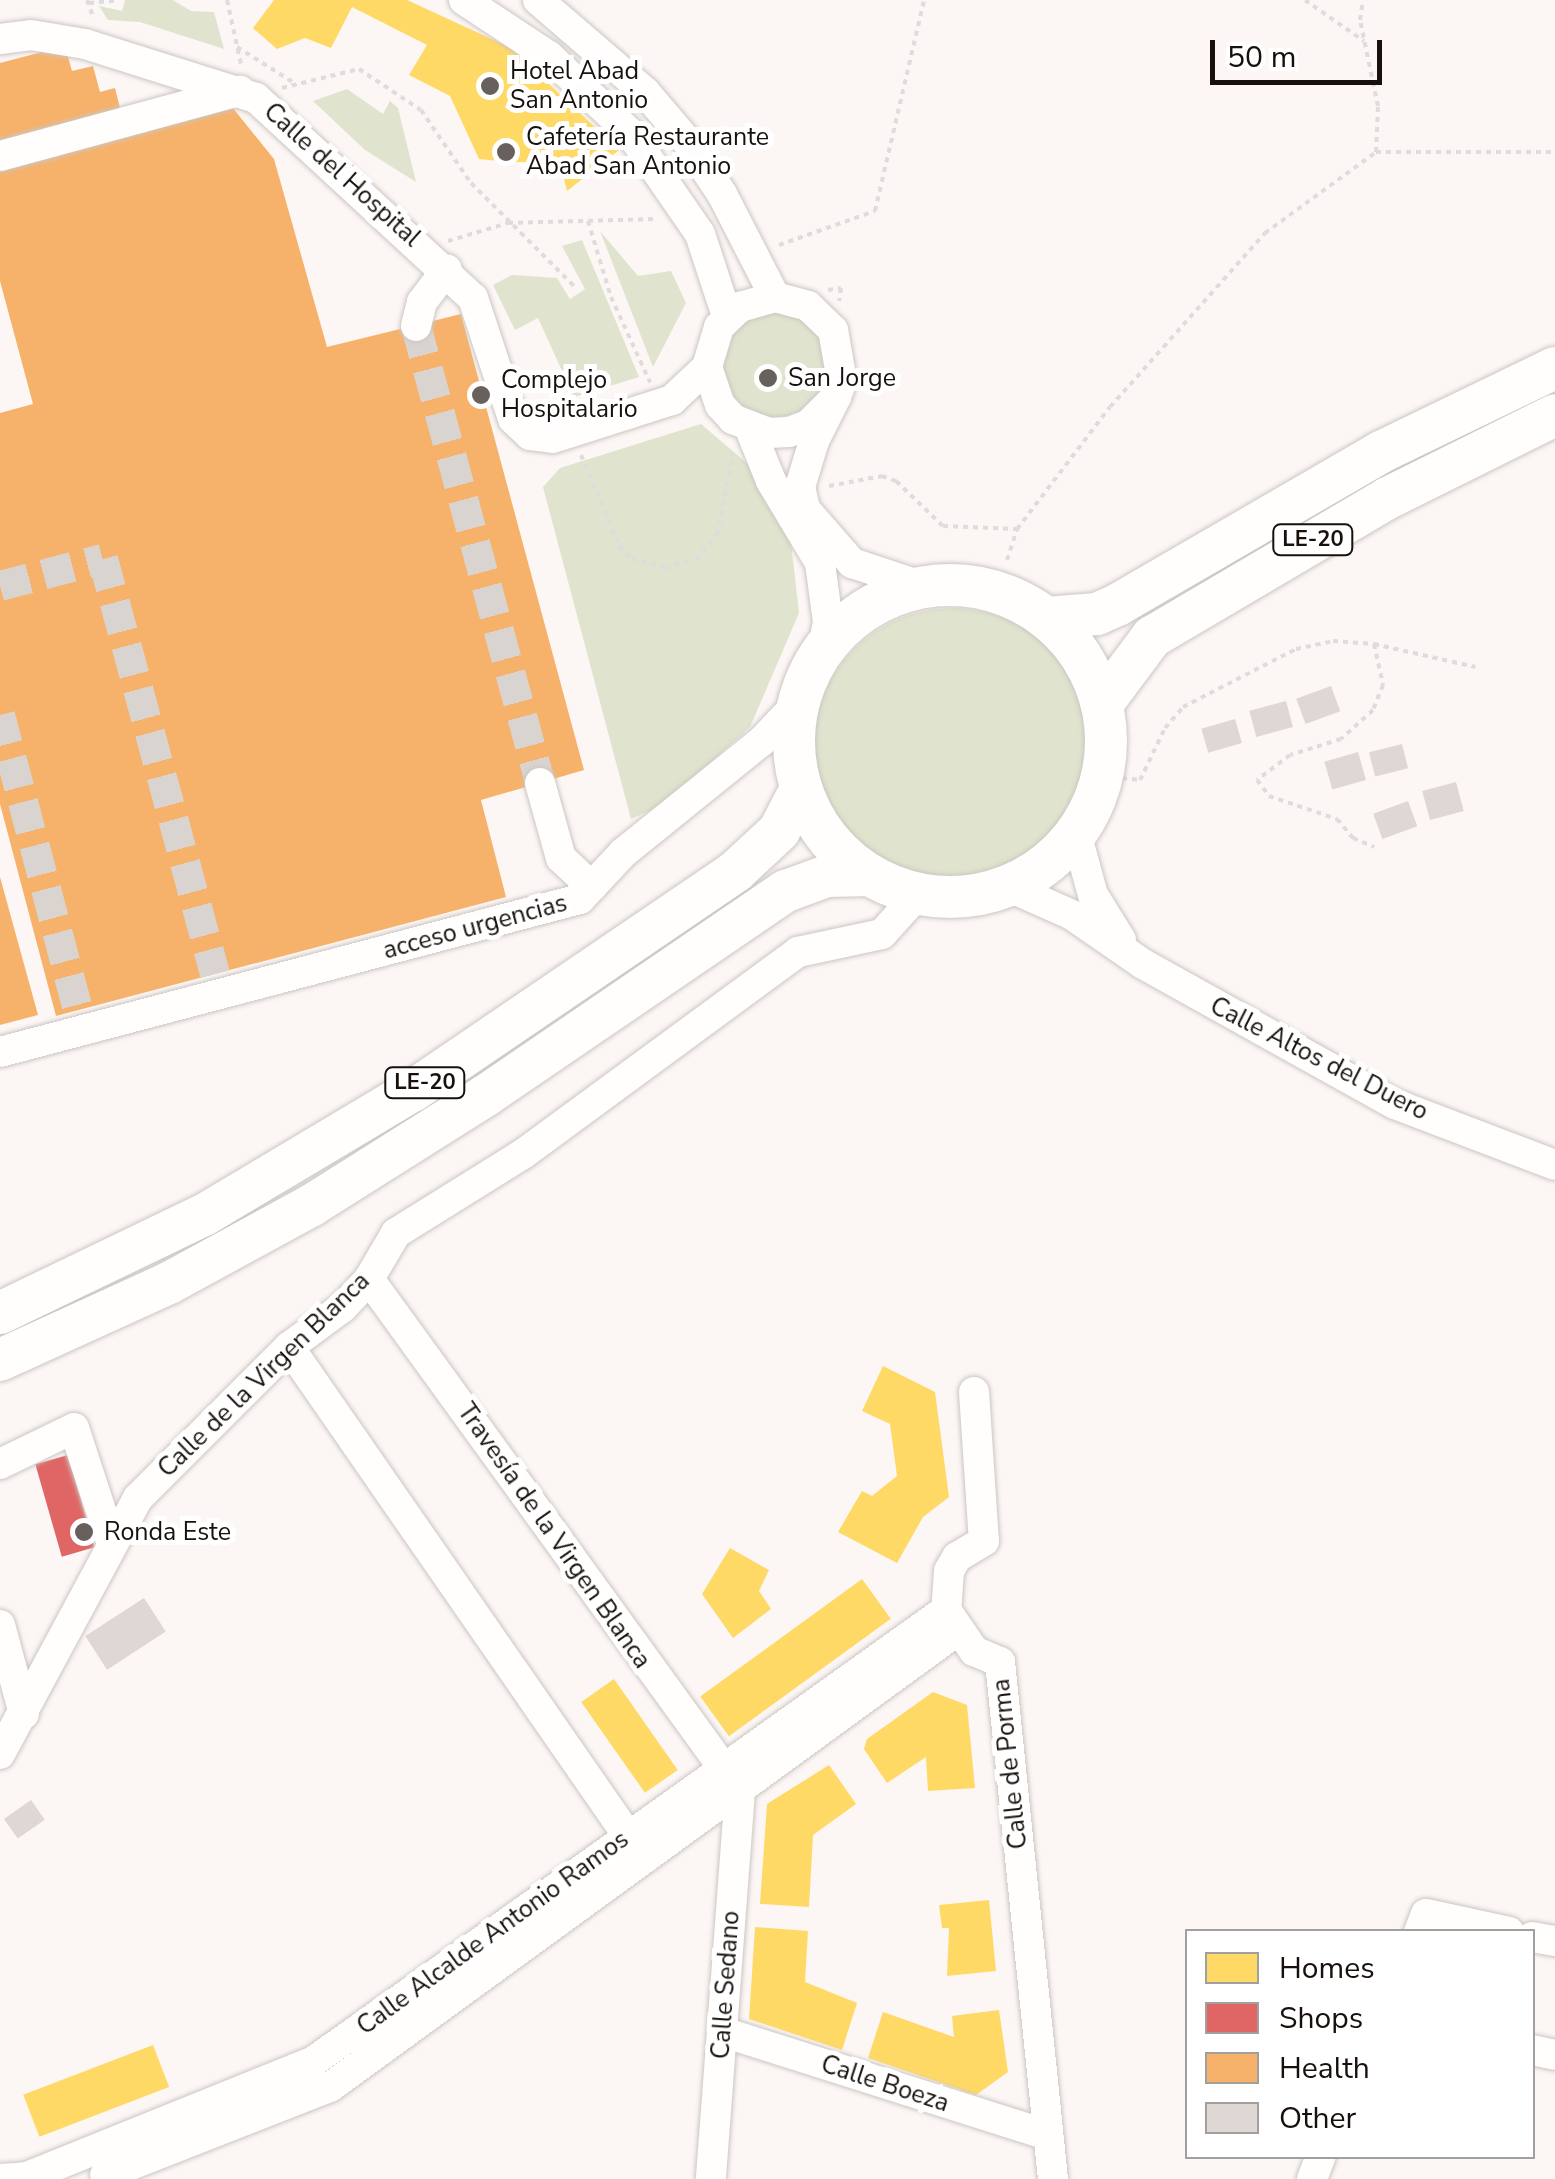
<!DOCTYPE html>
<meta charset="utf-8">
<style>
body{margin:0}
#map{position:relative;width:1555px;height:2179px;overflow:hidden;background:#fcf6f4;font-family:"Nunito Sans",sans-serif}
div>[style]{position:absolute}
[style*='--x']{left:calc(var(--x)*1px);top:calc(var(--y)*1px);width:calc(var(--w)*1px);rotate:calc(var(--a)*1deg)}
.green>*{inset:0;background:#e0e4ce}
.round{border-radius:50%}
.homes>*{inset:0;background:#ffd966;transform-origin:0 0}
.shops>*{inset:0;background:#e06666;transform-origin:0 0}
.health>*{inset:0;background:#f6b26b}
.building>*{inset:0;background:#ded7d4;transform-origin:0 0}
.minor-tunnel>*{height:30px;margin-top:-15px;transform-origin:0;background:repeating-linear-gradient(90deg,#dad4d1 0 30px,transparent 0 45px)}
.path>*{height:4px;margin-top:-2px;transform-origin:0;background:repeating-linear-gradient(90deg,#dedcdc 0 5px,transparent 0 10px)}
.roads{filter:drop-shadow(0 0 2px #ccc6c2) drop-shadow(0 0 2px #ccc6c2)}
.minor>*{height:30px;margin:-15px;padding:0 15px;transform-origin:15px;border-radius:15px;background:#fffefd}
.highway>*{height:42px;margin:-21px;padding:0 21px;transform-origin:21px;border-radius:21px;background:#fffefd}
.highway>.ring{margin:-21px;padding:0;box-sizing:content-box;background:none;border:42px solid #fffefd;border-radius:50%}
.dots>*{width:28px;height:28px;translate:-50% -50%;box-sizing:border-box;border:5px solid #fff;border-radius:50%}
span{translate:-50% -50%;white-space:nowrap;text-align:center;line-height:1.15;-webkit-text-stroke:10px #fff;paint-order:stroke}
.shield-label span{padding:2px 8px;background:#fff;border:2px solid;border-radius:8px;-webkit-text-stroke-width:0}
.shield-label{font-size:22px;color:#18100c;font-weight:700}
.poi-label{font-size:25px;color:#18100c}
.left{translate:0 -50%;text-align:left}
.street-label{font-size:25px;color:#18100c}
.legend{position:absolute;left:1185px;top:1929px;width:350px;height:230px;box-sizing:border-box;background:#fff;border:2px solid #a39f9e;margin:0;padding:12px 18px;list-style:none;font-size:30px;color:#18100c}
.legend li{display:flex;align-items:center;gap:20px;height:50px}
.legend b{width:50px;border:2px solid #a39f9e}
.scale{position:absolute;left:1210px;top:40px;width:172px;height:45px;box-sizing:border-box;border:5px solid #18100c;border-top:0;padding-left:12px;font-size:30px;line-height:35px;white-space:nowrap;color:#18100c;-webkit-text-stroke:8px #fff;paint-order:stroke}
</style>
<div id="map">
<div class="green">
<i style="clip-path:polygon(125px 0,173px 0,191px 11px,214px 12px,224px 49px,140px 22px,108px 20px,99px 6px,122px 11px)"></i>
<i style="clip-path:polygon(347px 89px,383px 114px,390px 101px,398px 108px,416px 182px,365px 150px,313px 101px)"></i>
<i style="clip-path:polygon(600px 231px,638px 276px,671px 271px,686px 303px,653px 367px)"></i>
<i style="clip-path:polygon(582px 240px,639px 377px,574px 397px,538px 318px,515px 330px,493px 285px,512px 275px,557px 278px,570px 299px,585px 289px,562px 246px)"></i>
<i class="round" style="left:723px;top:313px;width:104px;height:104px"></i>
<i style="clip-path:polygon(701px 424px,749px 465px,791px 543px,799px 613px,750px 727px,664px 804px,631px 819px,543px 487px,560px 468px)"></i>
<i class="round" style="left:814px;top:608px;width:276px;height:276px"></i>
</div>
<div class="homes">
<i style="clip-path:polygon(274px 0,407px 0,511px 48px,619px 150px,567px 191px,561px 167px,479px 159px,450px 96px,409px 75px,427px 45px,352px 7px,331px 48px,305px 38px,277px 49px,253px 28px)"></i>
<i style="clip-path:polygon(883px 1366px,935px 1392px,949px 1497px,923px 1517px,897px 1563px,838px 1532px,862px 1491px,872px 1496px,897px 1476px,890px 1424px,862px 1411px)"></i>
<i style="clip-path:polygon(730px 1548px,769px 1570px,759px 1591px,771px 1609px,733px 1638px,702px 1594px)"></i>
<i style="left:862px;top:1579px;width:49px;height:200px;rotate:54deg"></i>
<i style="left:614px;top:1679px;width:111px;height:40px;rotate:55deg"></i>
<i style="clip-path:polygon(933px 1692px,967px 1705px,975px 1788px,928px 1791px,926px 1757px,887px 1783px,864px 1749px,867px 1739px)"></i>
<i style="clip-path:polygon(829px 1765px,856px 1804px,813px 1835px,809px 1907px,760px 1904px,767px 1804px)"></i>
<i style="clip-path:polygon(989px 1900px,996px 1971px,947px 1976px,949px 1928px,942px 1928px,939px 1905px)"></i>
<i style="clip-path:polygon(755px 1927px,808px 1931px,805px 1982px,857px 2003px,842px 2050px,749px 2019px)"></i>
<i style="clip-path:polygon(999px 2010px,1008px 2072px,976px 2095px,868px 2058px,883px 2012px,954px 2037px,952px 2016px)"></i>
<i style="left:153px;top:2045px;width:45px;height:139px;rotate:69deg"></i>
</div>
<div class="shops">
<i style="left:68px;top:1455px;width:96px;height:34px;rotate:74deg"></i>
</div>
<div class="health">
<i style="clip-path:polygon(65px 46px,72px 71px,93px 66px,100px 92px,115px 88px,122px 116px,0 149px,0 63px)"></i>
<i style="clip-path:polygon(232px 107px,274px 159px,327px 347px,461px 314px,584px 770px,481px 800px,506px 897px,56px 1016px,0 804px,0 413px,33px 404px,0 281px,0 170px)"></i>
<i style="clip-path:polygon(0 877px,38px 1015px,0 1025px)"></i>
</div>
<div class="building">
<i style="left:1331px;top:686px;width:27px;height:37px;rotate:70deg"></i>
<i style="left:1286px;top:701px;width:27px;height:38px;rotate:75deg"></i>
<i style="left:1235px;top:719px;width:25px;height:35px;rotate:74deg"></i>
<i style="left:1402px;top:744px;width:25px;height:34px;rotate:76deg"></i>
<i style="left:1358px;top:752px;width:29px;height:35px;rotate:74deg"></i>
<i style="left:1456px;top:782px;width:30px;height:35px;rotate:75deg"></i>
<i style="left:1408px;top:801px;width:27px;height:37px;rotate:70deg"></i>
<i style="left:144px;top:1598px;width:40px;height:70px;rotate:57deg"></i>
<i style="left:31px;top:1800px;width:24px;height:33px;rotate:55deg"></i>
</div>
<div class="minor-tunnel">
<i style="--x:416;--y:326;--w:474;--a:74.8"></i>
<i style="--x:0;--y:586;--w:106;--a:-14.7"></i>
<i style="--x:103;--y:559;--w:430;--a:74.9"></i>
<i style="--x:0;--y:715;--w:305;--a:75.2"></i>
</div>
<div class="path">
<i style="--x:87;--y:0;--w:20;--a:70"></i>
<i style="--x:227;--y:0;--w:66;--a:77.7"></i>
<i style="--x:1305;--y:0;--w:72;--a:34.8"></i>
<i style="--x:89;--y:3;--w:25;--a:-5"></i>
<i style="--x:237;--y:47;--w:70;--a:32.1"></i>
<i style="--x:282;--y:88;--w:79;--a:-13.9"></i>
<i style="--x:359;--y:69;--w:74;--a:33.5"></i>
<i style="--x:421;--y:110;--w:88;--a:55.6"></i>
<i style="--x:471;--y:183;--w:146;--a:45"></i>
<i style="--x:1376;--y:152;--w:179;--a:0"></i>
<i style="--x:588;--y:221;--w:79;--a:73.2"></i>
<i style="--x:611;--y:297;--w:94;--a:65.4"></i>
<i style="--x:448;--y:241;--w:63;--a:-16.7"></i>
<i style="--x:508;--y:223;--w:147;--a:-1.6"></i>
<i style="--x:779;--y:245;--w:102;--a:-19.5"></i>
<i style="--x:875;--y:211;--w:217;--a:-76.9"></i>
<i style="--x:828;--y:290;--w:13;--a:-9"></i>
<i style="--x:841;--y:288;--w:13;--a:99"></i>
<i style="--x:581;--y:455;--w:99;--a:67.3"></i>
<i style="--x:619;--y:546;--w:18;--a:45"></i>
<i style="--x:632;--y:559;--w:34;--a:15"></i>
<i style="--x:665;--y:568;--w:32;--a:-16"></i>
<i style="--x:696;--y:559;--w:32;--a:-49"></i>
<i style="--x:717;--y:535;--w:84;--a:-79"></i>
<i style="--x:829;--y:486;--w:54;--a:-10.7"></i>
<i style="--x:882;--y:476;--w:15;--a:20"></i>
<i style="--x:896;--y:481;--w:65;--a:43.8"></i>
<i style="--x:943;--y:526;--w:74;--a:2.3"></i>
<i style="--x:1007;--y:560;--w:33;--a:-72"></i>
<i style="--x:1017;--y:529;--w:153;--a:-52.7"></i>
<i style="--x:1110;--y:407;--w:233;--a:-48.3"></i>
<i style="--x:1265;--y:233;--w:137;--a:-36.1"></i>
<i style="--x:1376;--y:152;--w:46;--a:-87.5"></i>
<i style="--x:1378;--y:106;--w:88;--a:-101.8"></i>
<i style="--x:1360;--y:20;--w:20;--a:-81"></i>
<i style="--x:1374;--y:644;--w:42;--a:77.6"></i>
<i style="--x:1383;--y:685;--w:27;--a:112"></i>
<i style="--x:1373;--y:710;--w:43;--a:137.8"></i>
<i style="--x:1341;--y:739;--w:53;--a:162.6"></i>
<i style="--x:1290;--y:755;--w:41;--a:142.9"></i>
<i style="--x:1257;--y:780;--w:20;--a:53"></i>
<i style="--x:1269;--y:796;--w:72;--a:18.7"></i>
<i style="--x:1337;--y:819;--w:25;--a:50"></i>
<i style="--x:1353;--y:838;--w:23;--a:23"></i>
<i style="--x:1102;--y:776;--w:38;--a:6"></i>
<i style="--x:1140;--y:780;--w:58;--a:-64.3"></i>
<i style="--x:1165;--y:728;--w:28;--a:-49"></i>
<i style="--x:1183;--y:707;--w:127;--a:-27.2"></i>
<i style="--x:1296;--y:649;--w:38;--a:-12"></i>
<i style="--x:1333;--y:641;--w:41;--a:4.2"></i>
<i style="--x:1374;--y:644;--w:104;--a:12.8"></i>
</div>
<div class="roads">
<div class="minor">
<i style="--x:464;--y:0;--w:102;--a:33.4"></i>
<i style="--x:549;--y:56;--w:113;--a:43.6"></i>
<i style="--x:631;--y:134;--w:121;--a:55.4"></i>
<i style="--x:700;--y:234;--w:86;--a:71.8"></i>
<i style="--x:538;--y:0;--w:141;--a:40.7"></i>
<i style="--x:645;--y:92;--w:63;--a:49.5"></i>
<i style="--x:686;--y:140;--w:65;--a:56.3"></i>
<i style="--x:722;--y:194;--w:116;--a:62.8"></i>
<i style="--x:0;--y:39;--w:31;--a:-7"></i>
<i style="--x:31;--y:35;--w:55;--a:9.5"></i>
<i style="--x:85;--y:44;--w:179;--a:17.5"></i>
<i style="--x:256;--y:98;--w:295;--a:42.7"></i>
<i style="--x:473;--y:298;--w:127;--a:71.7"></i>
<i style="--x:513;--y:419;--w:23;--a:43"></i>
<i style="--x:530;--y:435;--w:23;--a:7"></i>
<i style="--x:553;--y:438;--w:125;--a:-17.7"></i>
<i style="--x:672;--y:400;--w:48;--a:-43.3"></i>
<i style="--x:0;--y:156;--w:249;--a:-15.2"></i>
<i style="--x:416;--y:326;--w:25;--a:-76"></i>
<i style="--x:422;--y:302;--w:41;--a:-52.9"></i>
<i style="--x:836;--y:397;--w:40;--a:135"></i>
<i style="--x:808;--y:425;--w:20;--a:160"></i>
<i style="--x:789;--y:432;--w:20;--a:177"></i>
<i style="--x:769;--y:433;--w:39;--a:-159"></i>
<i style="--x:733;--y:419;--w:19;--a:-133"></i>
<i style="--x:720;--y:405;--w:40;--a:-108.9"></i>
<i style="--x:707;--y:367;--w:42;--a:-73.3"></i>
<i style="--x:719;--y:327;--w:29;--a:-44"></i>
<i style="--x:740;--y:307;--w:36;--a:-16"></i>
<i style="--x:775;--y:297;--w:34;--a:15"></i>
<i style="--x:808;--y:306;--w:35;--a:44"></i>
<i style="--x:833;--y:330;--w:52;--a:80"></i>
<i style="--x:842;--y:381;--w:17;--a:111"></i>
<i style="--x:836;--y:397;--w:49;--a:116.6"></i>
<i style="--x:814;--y:441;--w:48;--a:106.9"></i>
<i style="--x:800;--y:487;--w:23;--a:77"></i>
<i style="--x:805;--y:509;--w:72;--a:49"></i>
<i style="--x:852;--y:563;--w:76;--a:18.4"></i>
<i style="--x:750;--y:429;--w:56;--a:68"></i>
<i style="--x:771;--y:481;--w:96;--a:59.1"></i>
<i style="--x:820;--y:563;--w:60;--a:82.3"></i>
<i style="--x:828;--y:622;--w:31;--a:101"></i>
<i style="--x:540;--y:783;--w:78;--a:74.4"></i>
<i style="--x:561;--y:858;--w:42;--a:43.1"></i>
<i style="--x:1076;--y:833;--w:64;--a:74.7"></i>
<i style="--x:1093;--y:895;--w:53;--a:58.1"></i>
<i style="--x:1007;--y:886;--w:71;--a:24"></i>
<i style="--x:1072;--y:915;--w:86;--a:34.6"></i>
<i style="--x:1143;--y:964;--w:288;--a:29.1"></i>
<i style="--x:1395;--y:1104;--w:171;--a:20.9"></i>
<i style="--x:0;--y:1052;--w:600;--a:-14.78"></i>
<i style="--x:580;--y:899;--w:63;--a:-46.9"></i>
<i style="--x:623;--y:853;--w:179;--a:-38.9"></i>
<i style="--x:762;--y:741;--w:54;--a:-46.5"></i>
<i style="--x:369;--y:1279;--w:632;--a:54.07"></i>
<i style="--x:740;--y:1791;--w:389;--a:94.3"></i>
<i style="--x:289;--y:1347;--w:595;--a:55.27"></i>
<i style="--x:974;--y:1392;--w:149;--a:86.2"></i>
<i style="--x:984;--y:1541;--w:31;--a:149"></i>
<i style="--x:957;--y:1557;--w:16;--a:120"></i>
<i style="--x:949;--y:1571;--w:39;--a:94"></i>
<i style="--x:946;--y:1610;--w:50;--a:55.7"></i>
<i style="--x:974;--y:1651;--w:28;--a:23"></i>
<i style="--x:1000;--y:1662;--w:520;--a:84.15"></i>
<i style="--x:0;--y:1464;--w:82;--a:-25.9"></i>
<i style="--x:74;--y:1428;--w:122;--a:71.9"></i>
<i style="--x:0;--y:1625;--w:92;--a:74.9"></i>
<i style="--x:0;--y:1754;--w:291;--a:-61.7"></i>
<i style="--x:138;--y:1498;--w:214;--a:-45"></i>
<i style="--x:289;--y:1347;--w:67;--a:-36.5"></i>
<i style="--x:343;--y:1307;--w:38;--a:-47"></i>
<i style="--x:369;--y:1279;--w:53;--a:-59.6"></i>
<i style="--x:396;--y:1233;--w:150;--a:-31.9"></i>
<i style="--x:523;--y:1154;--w:341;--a:-36.3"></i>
<i style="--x:798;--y:952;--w:86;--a:-12.1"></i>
<i style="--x:882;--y:934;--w:54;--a:-48"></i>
<i style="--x:1419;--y:1932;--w:19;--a:-69"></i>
<i style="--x:1426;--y:1914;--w:85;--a:12.2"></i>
<i style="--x:1532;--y:1937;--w:23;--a:10"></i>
<i style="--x:723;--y:2032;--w:341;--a:17.6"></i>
<i style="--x:1532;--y:2050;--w:24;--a:12"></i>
<i style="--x:105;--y:2175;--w:242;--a:-21.4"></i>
<i style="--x:330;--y:2087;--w:775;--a:-36.03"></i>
<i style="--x:0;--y:2179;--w:27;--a:-4"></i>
<i style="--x:27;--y:2177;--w:310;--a:-22"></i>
<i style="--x:314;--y:2061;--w:776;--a:-35.51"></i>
<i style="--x:1312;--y:2179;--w:25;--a:-69"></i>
</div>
<div class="highway">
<i class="ring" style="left:794px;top:585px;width:270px;height:270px"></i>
<i style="--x:1046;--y:618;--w:51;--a:-4.5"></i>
<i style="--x:1097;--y:614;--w:24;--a:-24"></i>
<i style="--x:1119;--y:604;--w:303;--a:-30.1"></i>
<i style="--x:1381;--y:452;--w:193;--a:-25.8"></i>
<i style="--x:1102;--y:704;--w:84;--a:-53.3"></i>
<i style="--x:1152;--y:637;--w:274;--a:-30.5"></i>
<i style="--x:1388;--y:498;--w:186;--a:-26.4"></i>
<i style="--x:0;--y:1313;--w:226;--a:-25.7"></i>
<i style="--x:204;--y:1215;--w:244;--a:-30.8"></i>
<i style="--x:414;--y:1090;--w:389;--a:-34.2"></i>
<i style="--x:736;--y:871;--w:59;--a:-42.9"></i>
<i style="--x:779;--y:831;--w:47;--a:-62.4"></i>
<i style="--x:0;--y:1360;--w:186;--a:-24.5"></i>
<i style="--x:169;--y:1283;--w:163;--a:-28.6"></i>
<i style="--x:312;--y:1205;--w:204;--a:-32.2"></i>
<i style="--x:485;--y:1096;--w:364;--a:-34.3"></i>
<i style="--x:786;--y:891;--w:44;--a:-20.1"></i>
<i style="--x:827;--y:876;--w:43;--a:-1.3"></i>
</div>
</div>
<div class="dots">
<i style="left:490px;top:86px;background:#68605d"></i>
<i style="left:506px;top:152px;background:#68605d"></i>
<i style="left:768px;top:378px;background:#68605d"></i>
<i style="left:481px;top:395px;background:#68605d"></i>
<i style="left:84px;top:1532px;background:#68605d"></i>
</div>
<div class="shield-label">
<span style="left:1313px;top:540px">LE-20</span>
<span style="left:425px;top:1083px">LE-20</span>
</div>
<div class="poi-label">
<span class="left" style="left:510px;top:86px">Hotel Abad<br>San Antonio</span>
<span class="left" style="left:526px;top:152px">Cafetería Restaurante<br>Abad San Antonio</span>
<span class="left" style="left:788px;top:378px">San Jorge</span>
<span class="left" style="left:501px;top:395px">Complejo<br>Hospitalario</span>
<span class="left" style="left:104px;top:1532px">Ronda Este</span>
</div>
<div class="street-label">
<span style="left:342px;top:175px;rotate:42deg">Calle del Hospital</span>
<span style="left:475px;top:927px;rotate:-15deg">acceso urgencias</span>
<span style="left:1319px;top:1059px;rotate:27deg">Calle Altos del Duero</span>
<span style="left:264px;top:1375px;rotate:-44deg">Calle de la Virgen Blanca</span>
<span style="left:554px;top:1536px;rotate:55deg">Travesía de la Virgen Blanca</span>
<span style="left:1010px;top:1764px;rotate:-96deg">Calle de Porma</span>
<span style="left:493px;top:1933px;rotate:-36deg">Calle Alcalde Antonio Ramos</span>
<span style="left:726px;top:1985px;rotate:-86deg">Calle Sedano</span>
<span style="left:885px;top:2084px;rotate:18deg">Calle Boeza</span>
</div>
<ul class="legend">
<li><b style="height:28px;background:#ffd966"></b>Homes</li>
<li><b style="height:28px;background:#e06666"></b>Shops</li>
<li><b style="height:28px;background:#f6b26b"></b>Health</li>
<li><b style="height:28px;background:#ded7d4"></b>Other</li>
</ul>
<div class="scale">50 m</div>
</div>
